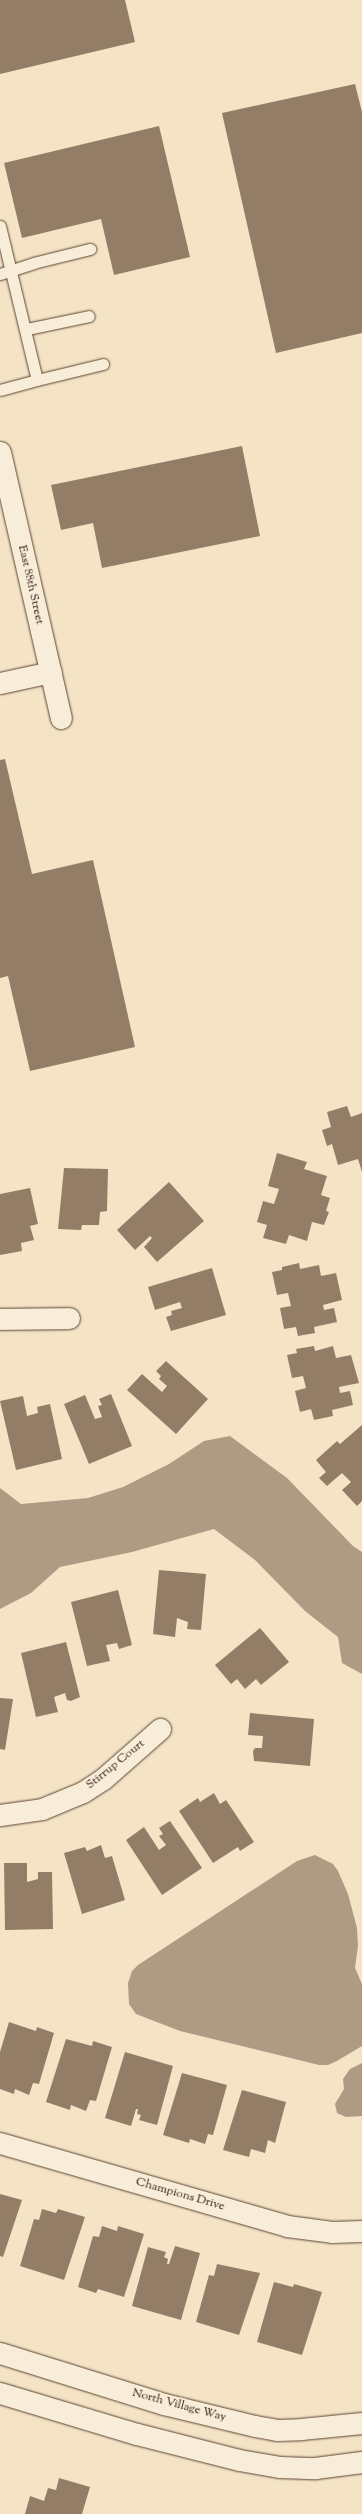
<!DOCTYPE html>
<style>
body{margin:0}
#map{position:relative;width:362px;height:2514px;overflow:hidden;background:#f4e4c5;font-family:"Sorts Mill Goudy",serif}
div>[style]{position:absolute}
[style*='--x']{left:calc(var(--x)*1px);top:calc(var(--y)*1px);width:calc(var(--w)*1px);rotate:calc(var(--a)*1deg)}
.water>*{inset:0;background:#af9b83}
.building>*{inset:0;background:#937d67}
.roads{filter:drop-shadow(0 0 1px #5c4333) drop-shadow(0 0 1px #5c4333)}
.lane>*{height:11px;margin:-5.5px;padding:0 5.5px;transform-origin:5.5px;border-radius:5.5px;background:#f8edd9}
.street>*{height:21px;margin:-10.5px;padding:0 10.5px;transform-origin:10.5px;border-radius:10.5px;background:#f8edd9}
span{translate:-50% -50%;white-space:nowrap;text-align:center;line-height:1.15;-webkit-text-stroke:3.5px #f8edd9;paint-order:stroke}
.street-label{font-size:12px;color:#2a0d02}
</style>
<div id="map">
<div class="water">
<i style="clip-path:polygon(230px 1436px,287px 1478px,353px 1546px,362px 1552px,362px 1674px,342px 1663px,338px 1637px,305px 1611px,255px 1560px,214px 1529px,132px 1552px,60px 1567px,31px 1593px,0 1609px,0 1488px,21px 1504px,88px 1498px,123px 1487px,169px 1464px,204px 1441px)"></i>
<i style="clip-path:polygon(315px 1855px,333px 1864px,338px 1871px,348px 1894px,357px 1928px,358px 1946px,355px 1968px,362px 1984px,362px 2046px,337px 2061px,328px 2065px,319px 2065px,180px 2031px,136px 2014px,129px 2004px,128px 1983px,132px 1971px,138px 1965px,297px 1861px)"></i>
<i style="clip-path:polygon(362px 2063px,362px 2116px,346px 2117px,337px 2113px,335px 2104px,344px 2089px,343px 2079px,350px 2069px)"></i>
</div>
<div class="building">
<i style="clip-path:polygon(0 0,125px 0,135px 42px,0 74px)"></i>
<i style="clip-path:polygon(355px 84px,362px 112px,362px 333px,276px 353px,222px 113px)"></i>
<i style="clip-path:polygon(159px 126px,190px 257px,114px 275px,101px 219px,22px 238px,4px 163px)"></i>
<i style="clip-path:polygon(242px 446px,260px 536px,102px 568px,93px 523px,61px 530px,51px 485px)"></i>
<i style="clip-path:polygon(5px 759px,32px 874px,93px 860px,135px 1047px,30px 1071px,8px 976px,0 978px,0 760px)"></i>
<i style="clip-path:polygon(347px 1106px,351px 1117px,362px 1113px,362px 1172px,358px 1159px,338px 1165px,332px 1144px,327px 1146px,322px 1130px,331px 1127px,327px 1112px)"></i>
<i style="clip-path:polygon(277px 1153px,307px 1162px,304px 1169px,327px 1176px,321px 1195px,330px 1198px,326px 1211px,329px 1212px,324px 1225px,312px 1222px,307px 1241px,289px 1235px,286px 1244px,263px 1238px,267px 1225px,257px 1222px,263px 1201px,274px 1204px,279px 1189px,268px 1186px)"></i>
<i style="clip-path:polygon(64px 1168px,108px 1169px,107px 1211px,100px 1212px,99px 1225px,82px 1225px,81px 1230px,58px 1229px)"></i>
<i style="clip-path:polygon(169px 1182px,204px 1221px,157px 1262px,144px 1247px,152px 1238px,150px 1236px,135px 1250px,117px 1230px)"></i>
<i style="clip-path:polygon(30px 1188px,38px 1224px,30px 1226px,34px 1240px,21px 1243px,22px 1251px,0 1255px,0 1194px)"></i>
<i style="clip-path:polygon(299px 1263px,300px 1269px,319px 1265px,321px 1276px,336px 1273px,342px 1300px,323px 1305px,324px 1310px,334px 1308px,337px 1322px,314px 1327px,315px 1333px,298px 1336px,296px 1327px,284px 1329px,280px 1308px,291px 1306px,288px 1293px,277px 1295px,272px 1272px,282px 1270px,282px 1267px)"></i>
<i style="clip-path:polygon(212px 1268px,226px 1315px,171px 1331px,166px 1317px,172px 1315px,171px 1311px,182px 1308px,180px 1302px,155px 1310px,148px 1287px)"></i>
<i style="clip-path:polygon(314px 1346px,315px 1351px,333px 1346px,336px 1358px,351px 1355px,359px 1383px,339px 1387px,340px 1393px,350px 1391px,353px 1405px,332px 1410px,333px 1416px,314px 1420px,311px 1409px,300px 1412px,295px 1391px,306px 1388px,303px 1376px,292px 1378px,287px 1355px,297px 1353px,296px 1349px)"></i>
<i style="clip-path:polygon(166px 1361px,208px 1399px,176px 1434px,127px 1390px,142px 1374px,162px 1392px,167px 1386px,159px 1379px,161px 1376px,156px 1371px)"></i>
<i style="clip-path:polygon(111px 1394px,132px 1446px,89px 1464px,64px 1404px,85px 1395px,95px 1419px,102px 1417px,98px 1406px,102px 1405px,99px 1399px)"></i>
<i style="clip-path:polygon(23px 1396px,27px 1416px,38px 1413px,37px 1407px,50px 1404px,62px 1459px,16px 1470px,0 1401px)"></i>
<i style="clip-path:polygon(362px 1425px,362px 1501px,357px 1506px,342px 1490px,351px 1482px,342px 1473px,327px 1486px,319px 1478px,326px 1472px,316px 1460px,337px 1441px,340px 1444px)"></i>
<i style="clip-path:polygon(159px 1570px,206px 1574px,201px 1630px,187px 1629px,188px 1622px,177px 1618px,175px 1637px,153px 1634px)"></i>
<i style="clip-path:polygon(118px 1590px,132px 1645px,119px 1649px,117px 1643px,106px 1645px,110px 1661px,87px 1666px,71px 1602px)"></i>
<i style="clip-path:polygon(260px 1628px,289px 1662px,261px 1685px,256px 1679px,245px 1689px,237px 1679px,231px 1684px,215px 1665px)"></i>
<i style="clip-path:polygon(66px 1642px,80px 1697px,71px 1701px,67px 1700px,65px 1693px,54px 1697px,58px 1712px,36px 1717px,21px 1653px)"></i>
<i style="clip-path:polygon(0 1698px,13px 1699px,5px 1750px,0 1749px)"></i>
<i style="clip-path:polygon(250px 1713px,314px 1719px,310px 1766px,254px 1761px,253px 1751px,255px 1748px,262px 1748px,263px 1736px,248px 1735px)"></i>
<i style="clip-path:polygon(214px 1793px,220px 1804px,226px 1800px,254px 1842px,240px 1851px,238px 1847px,213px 1863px,179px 1811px,198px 1798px,200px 1802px)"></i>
<i style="clip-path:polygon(170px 1821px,202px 1868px,162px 1895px,126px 1840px,144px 1827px,159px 1850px,166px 1845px,159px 1836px,163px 1834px,159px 1828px)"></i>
<i style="clip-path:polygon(101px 1845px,105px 1858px,112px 1856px,125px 1900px,82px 1914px,64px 1853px,85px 1847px,87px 1851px)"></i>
<i style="clip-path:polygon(4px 1863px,27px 1863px,27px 1882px,38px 1879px,38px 1872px,52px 1872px,53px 1929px,5px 1930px)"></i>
<i style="clip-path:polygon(9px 2022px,36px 2031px,37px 2027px,54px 2033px,39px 2084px,33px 2083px,29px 2095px,15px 2089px,14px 2094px,0 2089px,0 2052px)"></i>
<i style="clip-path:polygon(66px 2039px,92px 2046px,93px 2041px,112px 2047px,96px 2101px,90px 2100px,86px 2111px,71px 2105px,70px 2110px,46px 2102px)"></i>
<i style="clip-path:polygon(125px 2052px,173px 2066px,157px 2125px,139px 2120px,141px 2115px,137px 2114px,138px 2109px,136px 2109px,131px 2126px,105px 2118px)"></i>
<i style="clip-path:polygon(182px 2073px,227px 2085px,213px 2135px,208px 2134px,205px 2144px,190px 2139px,189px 2143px,163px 2135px)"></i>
<i style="clip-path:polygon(242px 2090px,286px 2102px,275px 2143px,268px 2140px,265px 2153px,251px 2149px,249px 2157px,223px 2150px)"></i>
<i style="clip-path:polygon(0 2194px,22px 2200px,3px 2257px,0 2256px)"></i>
<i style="clip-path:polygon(42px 2209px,56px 2213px,58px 2209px,85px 2217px,64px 2280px,20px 2266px,34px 2219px,39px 2220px)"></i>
<i style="clip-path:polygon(102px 2226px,117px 2231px,118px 2226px,144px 2234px,124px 2297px,98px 2289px,96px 2293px,78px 2287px,93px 2236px,99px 2237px)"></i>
<i style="clip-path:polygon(175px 2246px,200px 2253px,181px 2320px,132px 2306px,148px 2247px,166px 2252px,164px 2257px,168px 2259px,167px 2264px,169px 2264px)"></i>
<i style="clip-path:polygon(217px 2264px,260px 2273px,239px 2335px,196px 2322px,209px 2275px,214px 2276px)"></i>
<i style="clip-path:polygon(274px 2282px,293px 2287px,294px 2284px,322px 2292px,302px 2355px,257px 2342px)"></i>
<i style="clip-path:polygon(59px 2478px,90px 2487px,82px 2514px,25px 2514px,30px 2496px,44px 2501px,48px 2488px,56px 2490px)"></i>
</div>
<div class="roads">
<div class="lane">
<i style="--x:0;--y:226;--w:158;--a:76.5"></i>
<i style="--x:37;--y:380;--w:38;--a:165"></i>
<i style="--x:0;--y:274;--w:35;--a:-18"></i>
<i style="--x:33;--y:263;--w:59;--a:-13.8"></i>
<i style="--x:27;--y:329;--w:63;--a:-11.8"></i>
<i style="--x:37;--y:380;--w:68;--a:-13.6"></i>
</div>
<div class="street">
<i style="--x:0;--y:452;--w:273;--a:77.1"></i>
<i style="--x:0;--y:683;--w:52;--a:-12.2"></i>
<i style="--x:0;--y:1319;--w:69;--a:-0.8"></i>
<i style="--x:0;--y:1815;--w:42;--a:-8.1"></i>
<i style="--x:42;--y:1809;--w:44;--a:-22.5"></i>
<i style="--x:83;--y:1792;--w:24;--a:-33"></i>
<i style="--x:103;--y:1779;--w:76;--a:-41.3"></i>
<i style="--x:0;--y:2143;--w:299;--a:16.1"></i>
<i style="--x:287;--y:2226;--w:45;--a:7.6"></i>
<i style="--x:332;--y:2232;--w:30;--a:-2"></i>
<i style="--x:0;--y:2353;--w:172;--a:17.3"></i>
<i style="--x:164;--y:2404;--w:94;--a:13.6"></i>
<i style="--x:255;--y:2426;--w:22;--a:10"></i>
<i style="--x:277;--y:2430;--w:24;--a:-2"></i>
<i style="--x:301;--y:2429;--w:61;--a:-5.6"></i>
<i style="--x:0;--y:2393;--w:143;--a:16.7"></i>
<i style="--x:137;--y:2434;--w:105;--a:14.3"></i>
<i style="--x:239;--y:2460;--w:42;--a:9.7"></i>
<i style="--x:280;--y:2467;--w:35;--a:2"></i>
<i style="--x:315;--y:2468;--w:47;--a:-7.3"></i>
</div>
</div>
<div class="street-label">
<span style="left:30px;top:585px;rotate:77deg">East 88th Street</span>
<span style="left:116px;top:1765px;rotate:-39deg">Stirrup Court</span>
<span style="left:180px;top:2195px;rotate:16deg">Champions Drive</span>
<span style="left:179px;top:2406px;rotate:15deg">North Village Way</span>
</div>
</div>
